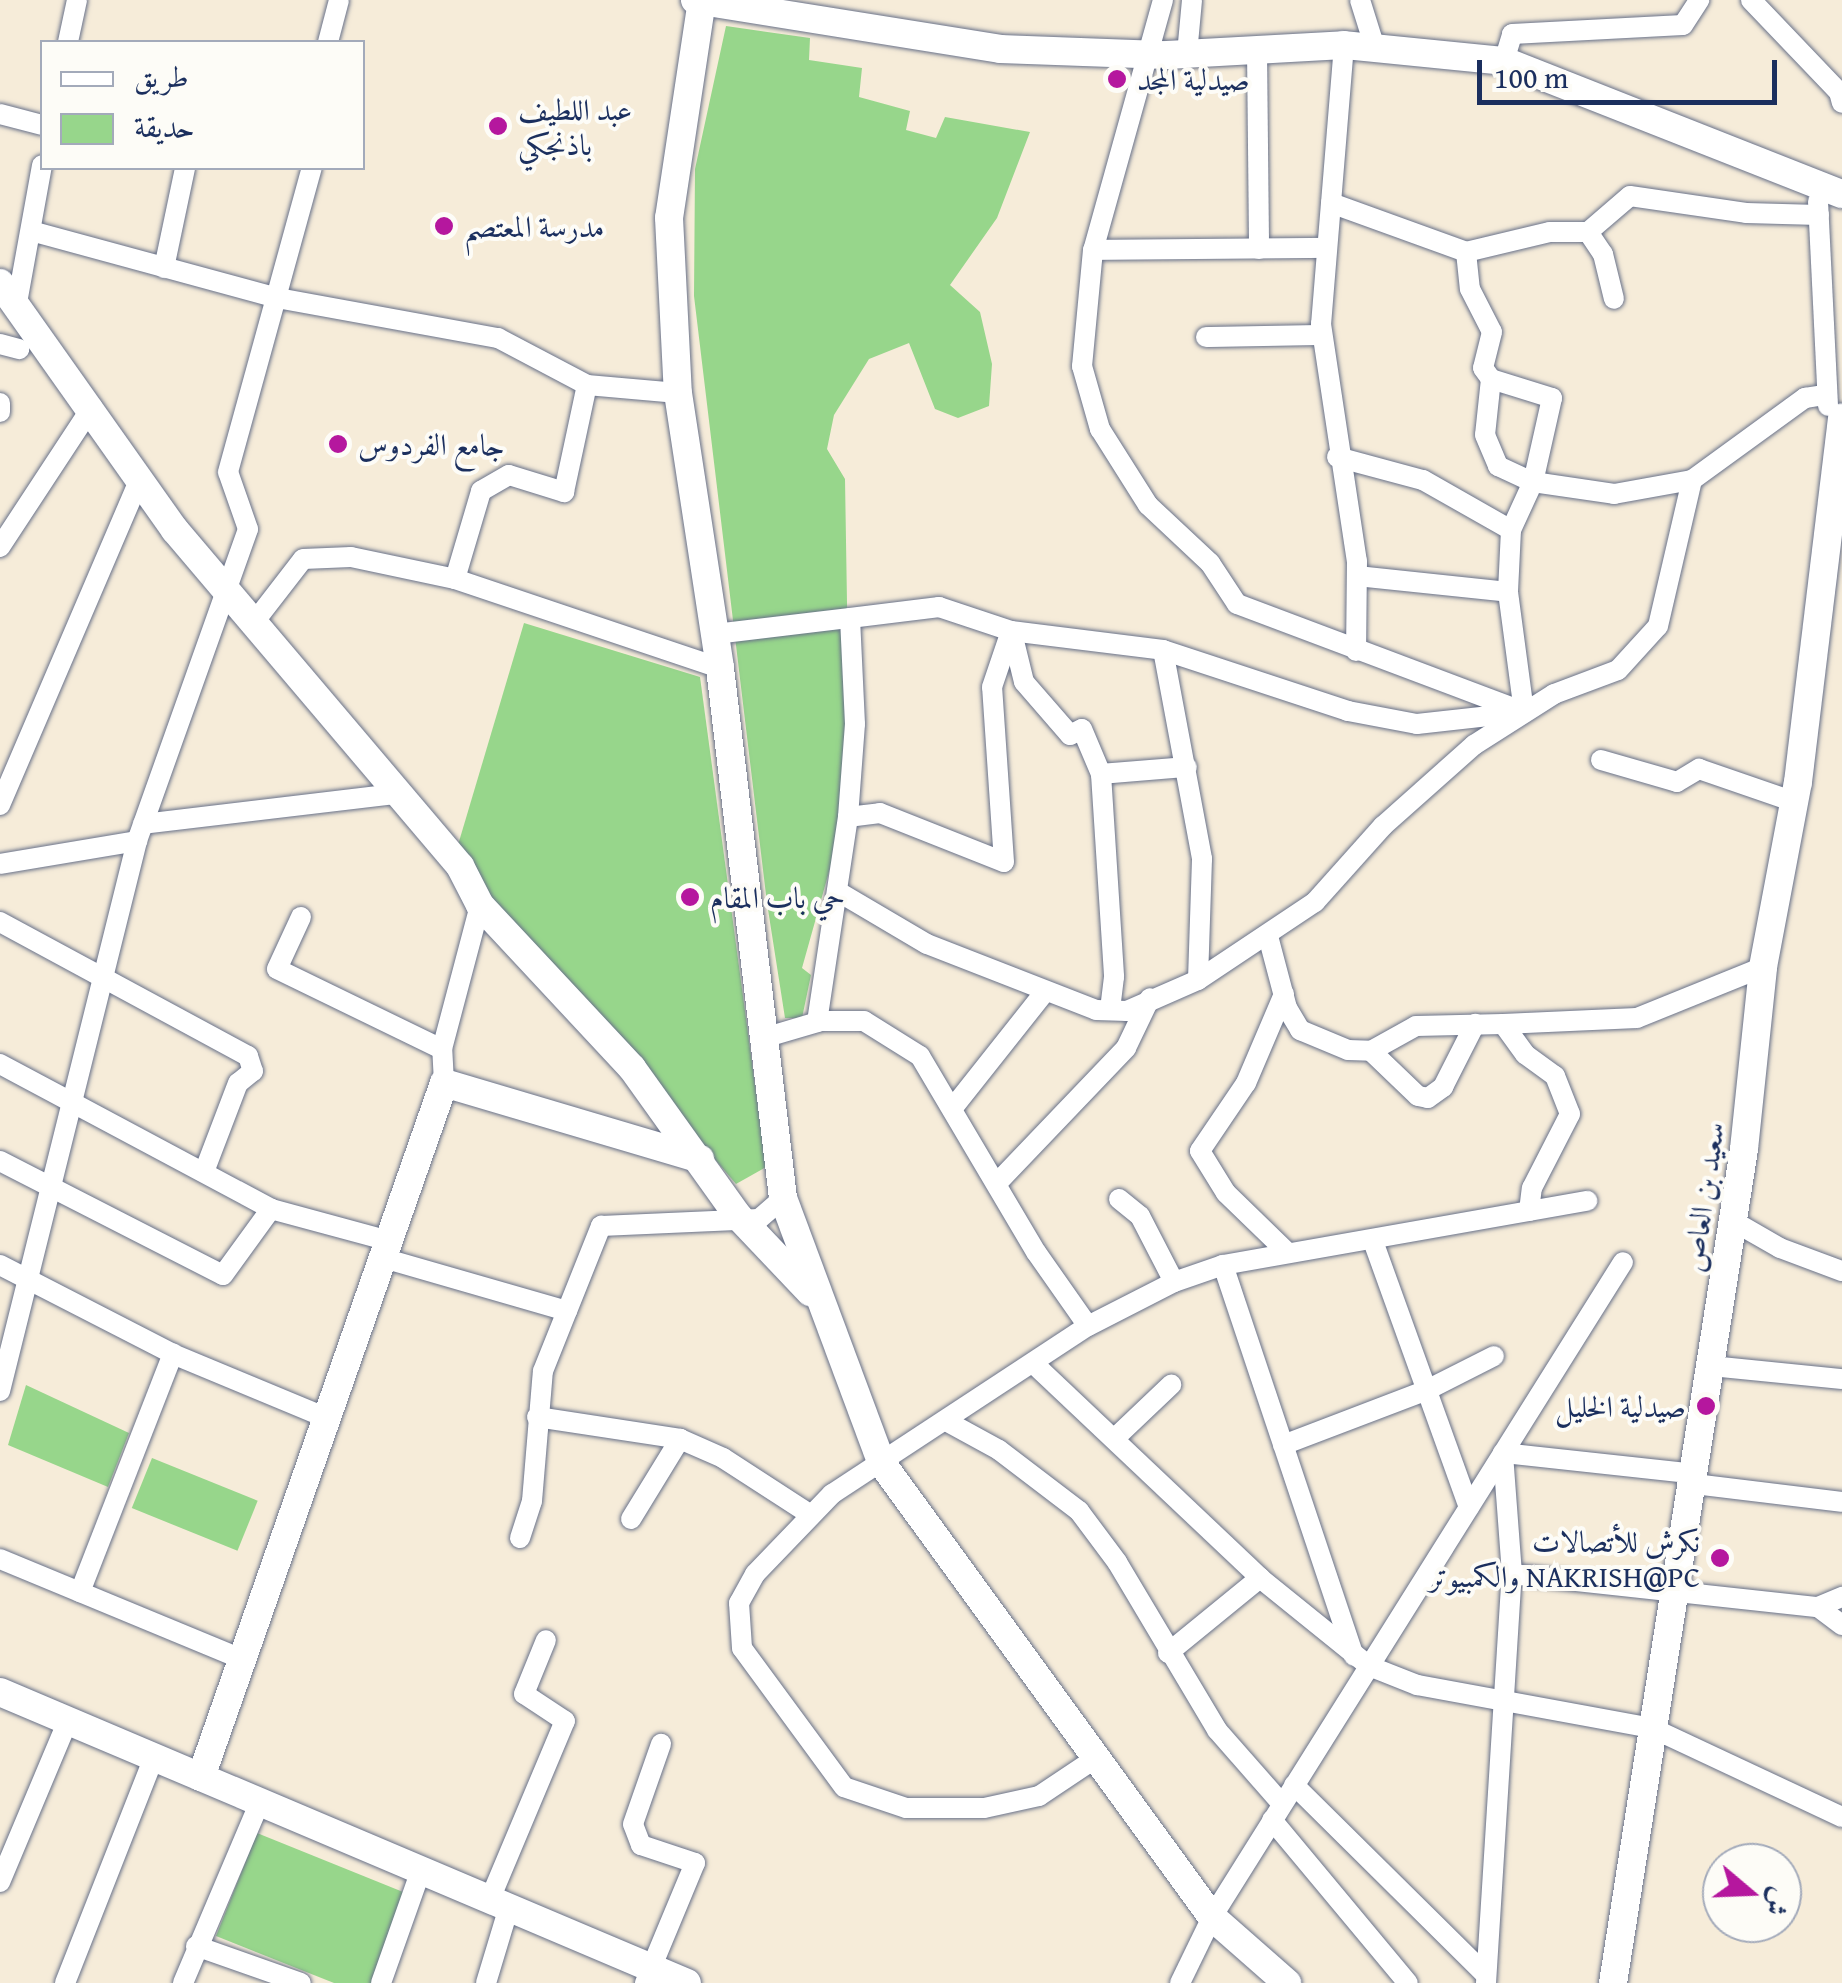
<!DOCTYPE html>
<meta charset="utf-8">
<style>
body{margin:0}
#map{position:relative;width:1842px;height:1983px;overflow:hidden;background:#f6ecd9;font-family:"Gentium Book Plus",Amiri,serif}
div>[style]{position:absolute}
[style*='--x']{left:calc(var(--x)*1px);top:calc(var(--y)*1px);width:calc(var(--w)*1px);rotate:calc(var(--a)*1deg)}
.green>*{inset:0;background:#97d68b;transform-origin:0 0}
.roads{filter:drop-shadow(0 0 2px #687189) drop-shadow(0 0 2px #687189)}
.street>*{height:20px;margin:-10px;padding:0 10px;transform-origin:10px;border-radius:10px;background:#fff}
.secondary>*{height:28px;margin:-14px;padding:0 14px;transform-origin:14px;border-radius:14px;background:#fff}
.dots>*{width:28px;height:28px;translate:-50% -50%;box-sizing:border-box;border:5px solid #fdfcf7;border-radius:50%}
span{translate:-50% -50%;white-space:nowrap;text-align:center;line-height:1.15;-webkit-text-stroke:8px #fdfcf7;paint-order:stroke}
.poi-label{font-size:30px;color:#1b2f5e}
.left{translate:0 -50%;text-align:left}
.right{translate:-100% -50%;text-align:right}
.street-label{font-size:30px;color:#1b2f5e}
.legend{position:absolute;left:40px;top:40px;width:325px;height:130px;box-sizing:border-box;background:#fdfcf7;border:2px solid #a3aaba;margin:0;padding:12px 18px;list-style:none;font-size:30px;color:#1b2f5e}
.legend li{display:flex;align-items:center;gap:20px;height:50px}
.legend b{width:50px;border:2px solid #a3aaba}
.north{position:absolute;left:1702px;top:1843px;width:100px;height:100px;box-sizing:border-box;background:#fdfcf7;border:2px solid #a3aaba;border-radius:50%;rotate:109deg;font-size:28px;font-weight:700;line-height:40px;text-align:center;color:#1b2f5e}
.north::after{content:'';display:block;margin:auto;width:35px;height:45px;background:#b5179e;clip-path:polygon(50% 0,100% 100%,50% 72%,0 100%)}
.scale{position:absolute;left:1477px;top:60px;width:300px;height:45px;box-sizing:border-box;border:5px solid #1b2f5e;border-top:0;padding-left:12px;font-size:30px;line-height:35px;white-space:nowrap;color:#1b2f5e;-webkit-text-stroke:8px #fdfcf7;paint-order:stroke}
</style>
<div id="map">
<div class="green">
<i style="clip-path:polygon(726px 26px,810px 38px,809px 60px,862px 68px,859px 97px,910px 111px,906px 130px,936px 138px,945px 117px,1030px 132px,997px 218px,950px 285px,980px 312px,992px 364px,989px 406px,958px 418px,935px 409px,909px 343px,869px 359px,834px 415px,827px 449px,845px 479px,849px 726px,839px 836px,802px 968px,811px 975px,802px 1018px,785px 1018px,767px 903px,694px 296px,695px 169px)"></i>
<i style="clip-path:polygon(524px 623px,700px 677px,766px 1167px,736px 1184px,455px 855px)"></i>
<i style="clip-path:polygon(26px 1385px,129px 1433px,108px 1487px,8px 1445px)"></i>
<i style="left:152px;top:1458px;width:114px;height:54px;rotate:22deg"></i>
<i style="clip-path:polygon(257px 1833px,413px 1896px,378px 1983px,334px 1983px,216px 1936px)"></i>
</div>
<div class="roads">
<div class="street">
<i style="--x:1163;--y:0;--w:260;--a:105.6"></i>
<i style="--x:1093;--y:250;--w:117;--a:95.4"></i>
<i style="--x:1082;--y:366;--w:66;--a:74.1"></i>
<i style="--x:1100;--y:429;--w:90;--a:57.7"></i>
<i style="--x:1148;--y:505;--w:85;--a:43.1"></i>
<i style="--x:1210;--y:563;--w:49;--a:56.6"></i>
<i style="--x:1237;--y:604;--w:307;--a:20.6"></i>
<i style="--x:1360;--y:0;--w:50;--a:72.6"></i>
<i style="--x:1751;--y:0;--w:127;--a:46.3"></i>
<i style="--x:1839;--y:92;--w:11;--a:75"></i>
<i style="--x:68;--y:42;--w:43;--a:-77.9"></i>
<i style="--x:328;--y:42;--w:43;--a:-75.3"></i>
<i style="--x:1344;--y:45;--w:280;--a:94.7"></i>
<i style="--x:1321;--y:324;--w:240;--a:81.4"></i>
<i style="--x:1357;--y:561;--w:90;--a:90.6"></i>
<i style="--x:1257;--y:50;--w:199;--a:89.4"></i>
<i style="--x:1187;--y:54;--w:54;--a:-84.7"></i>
<i style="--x:1504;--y:61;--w:28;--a:-73"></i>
<i style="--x:1512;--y:34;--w:171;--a:-3"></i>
<i style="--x:1683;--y:25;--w:30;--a:-57"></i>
<i style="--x:0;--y:114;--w:43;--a:14.7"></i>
<i style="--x:1818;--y:201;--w:205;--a:87.2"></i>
<i style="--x:1331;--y:203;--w:144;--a:19.9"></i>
<i style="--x:1466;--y:252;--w:86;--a:-13.4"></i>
<i style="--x:1550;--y:232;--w:38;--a:0"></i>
<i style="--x:1588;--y:232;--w:55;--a:-40.6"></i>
<i style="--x:1630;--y:196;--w:117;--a:8.3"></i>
<i style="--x:1746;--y:213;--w:73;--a:1.6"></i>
<i style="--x:31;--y:231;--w:255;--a:15.2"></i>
<i style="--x:277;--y:298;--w:225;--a:10.3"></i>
<i style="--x:498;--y:338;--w:101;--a:27.8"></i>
<i style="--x:587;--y:385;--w:91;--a:5"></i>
<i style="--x:1588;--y:232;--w:27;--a:56"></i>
<i style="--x:1603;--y:254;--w:46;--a:76.3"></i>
<i style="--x:1093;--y:250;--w:234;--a:-0.5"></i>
<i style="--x:1466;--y:252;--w:37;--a:84"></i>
<i style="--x:1470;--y:289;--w:48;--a:62.9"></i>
<i style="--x:1492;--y:332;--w:37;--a:104"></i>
<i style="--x:1483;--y:368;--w:14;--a:54"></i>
<i style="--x:1491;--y:379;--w:56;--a:96.1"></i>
<i style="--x:1485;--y:435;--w:34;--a:67"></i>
<i style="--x:1498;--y:466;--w:38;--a:25"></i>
<i style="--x:1533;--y:482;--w:82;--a:8.4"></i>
<i style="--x:1614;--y:494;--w:79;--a:-10.2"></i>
<i style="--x:164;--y:268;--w:102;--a:-78.1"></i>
<i style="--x:17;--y:303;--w:140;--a:-79.7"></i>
<i style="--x:1206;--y:337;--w:116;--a:-1"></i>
<i style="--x:0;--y:344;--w:20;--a:15"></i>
<i style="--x:1491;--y:379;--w:64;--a:17.3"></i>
<i style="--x:1552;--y:398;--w:86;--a:102.7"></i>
<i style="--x:1533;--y:482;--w:53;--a:114.6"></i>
<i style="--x:1511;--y:530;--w:62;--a:92.8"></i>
<i style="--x:1508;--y:592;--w:121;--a:82.4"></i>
<i style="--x:0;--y:403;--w:9;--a:90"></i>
<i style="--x:1337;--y:457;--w:89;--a:15"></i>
<i style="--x:1423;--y:480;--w:101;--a:29.6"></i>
<i style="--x:0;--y:547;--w:168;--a:-56.7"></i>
<i style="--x:1357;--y:576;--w:152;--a:6"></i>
<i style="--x:455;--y:579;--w:92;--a:-73.5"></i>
<i style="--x:481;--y:491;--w:32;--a:-30"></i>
<i style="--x:509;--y:475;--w:58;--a:17.2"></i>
<i style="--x:564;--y:492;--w:109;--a:-77.9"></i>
<i style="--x:252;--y:625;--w:83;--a:-52.3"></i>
<i style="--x:303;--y:559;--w:48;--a:-2.4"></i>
<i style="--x:351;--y:557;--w:106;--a:11.9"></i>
<i style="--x:455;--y:579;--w:280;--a:18.6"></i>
<i style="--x:1012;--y:633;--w:50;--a:76.2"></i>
<i style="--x:1024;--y:682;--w:70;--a:49"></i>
<i style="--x:1070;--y:735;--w:13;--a:-27"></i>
<i style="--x:1082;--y:729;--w:49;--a:67.1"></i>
<i style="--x:1101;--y:774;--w:203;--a:86.3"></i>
<i style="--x:1114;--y:977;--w:33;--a:97"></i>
<i style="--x:715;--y:634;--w:136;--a:-6.8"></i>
<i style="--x:1163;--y:650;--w:213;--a:79.4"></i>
<i style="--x:1202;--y:859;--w:121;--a:91.9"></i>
<i style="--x:1601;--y:760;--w:79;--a:16.1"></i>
<i style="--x:1677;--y:782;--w:26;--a:-31"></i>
<i style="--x:1699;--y:769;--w:102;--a:19"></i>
<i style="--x:1101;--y:774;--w:86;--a:-4.7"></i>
<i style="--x:0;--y:805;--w:355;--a:-66.8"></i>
<i style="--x:848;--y:817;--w:93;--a:-85.7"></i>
<i style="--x:855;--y:724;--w:106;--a:-92.7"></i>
<i style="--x:850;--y:618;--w:90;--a:-7"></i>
<i style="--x:939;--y:607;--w:76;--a:18.4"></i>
<i style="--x:1011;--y:631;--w:153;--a:7.1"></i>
<i style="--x:1163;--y:650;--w:195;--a:18.2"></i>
<i style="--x:1348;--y:711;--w:70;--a:10.7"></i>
<i style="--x:1417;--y:724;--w:101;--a:-6.3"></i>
<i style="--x:143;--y:824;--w:252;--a:-6.8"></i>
<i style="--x:0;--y:864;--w:139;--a:-9.5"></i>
<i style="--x:837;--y:891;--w:104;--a:30.5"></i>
<i style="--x:927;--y:944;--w:181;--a:21.3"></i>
<i style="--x:1096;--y:1010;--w:31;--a:2"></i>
<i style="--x:1127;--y:1011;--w:77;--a:-23.6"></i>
<i style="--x:1198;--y:980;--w:141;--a:-33.7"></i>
<i style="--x:1315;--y:902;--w:102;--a:-48.2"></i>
<i style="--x:1383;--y:826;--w:122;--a:-41.7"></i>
<i style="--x:1474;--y:745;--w:95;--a:-32.5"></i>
<i style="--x:1554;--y:694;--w:68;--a:-20.6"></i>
<i style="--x:1618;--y:670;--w:59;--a:-47.7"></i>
<i style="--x:1658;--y:626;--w:150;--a:-76.9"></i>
<i style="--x:1692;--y:480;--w:140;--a:-36"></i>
<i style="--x:1805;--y:398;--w:20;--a:-9"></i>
<i style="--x:301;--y:917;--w:57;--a:114.8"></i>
<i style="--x:277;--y:969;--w:183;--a:25.9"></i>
<i style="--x:0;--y:922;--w:282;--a:28.4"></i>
<i style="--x:248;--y:1056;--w:16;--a:72"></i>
<i style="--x:253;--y:1071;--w:19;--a:141"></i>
<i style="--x:238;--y:1083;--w:95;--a:110.9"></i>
<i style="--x:1268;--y:936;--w:74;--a:75.2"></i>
<i style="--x:1287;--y:1008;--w:26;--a:59"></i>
<i style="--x:1300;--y:1030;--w:52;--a:22.6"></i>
<i style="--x:1348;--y:1050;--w:23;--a:2"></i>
<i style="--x:1371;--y:1051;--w:51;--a:-29.1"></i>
<i style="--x:1416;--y:1026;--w:87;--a:-1.3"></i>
<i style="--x:1284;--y:994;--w:97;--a:113.1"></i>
<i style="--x:1246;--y:1083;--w:82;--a:124.1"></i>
<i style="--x:1200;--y:1151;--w:49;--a:58.2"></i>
<i style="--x:1226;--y:1193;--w:86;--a:44.1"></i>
<i style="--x:817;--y:1022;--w:207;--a:-81.4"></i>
<i style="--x:848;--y:817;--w:32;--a:-7"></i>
<i style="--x:880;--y:813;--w:133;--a:21.6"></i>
<i style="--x:1004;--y:862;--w:175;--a:-93.9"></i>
<i style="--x:992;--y:687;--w:59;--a:-71.3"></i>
<i style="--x:767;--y:1037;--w:56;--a:-16.5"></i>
<i style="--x:821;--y:1021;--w:43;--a:0"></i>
<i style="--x:864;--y:1021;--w:66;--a:32"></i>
<i style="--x:920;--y:1056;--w:228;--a:59.4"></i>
<i style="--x:1036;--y:1252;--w:90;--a:54.9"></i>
<i style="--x:1371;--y:1051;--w:65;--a:43.8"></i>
<i style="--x:1418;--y:1096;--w:10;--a:11"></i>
<i style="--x:1428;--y:1098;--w:19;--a:-36"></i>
<i style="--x:1443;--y:1087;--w:71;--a:-63.1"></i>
<i style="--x:0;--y:1064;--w:307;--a:28.1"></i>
<i style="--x:271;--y:1209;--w:123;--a:15.1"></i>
<i style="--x:444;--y:1083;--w:34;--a:-93"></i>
<i style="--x:442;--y:1049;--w:149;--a:-75.2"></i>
<i style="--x:952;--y:1109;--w:148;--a:-51.6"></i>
<i style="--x:0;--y:1161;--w:250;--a:27.1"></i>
<i style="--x:223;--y:1275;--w:82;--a:-54"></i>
<i style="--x:999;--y:1181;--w:184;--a:-46.3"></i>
<i style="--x:1126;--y:1048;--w:55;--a:-64.4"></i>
<i style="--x:1119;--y:1199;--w:27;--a:39"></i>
<i style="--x:1140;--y:1216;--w:74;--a:62.7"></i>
<i style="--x:1529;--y:1211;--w:23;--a:-83"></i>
<i style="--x:1532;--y:1188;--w:83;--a:-62.8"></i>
<i style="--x:1570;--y:1114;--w:41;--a:-111.5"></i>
<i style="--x:1555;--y:1076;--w:37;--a:-144"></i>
<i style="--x:1525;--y:1054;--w:37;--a:-126"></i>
<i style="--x:1503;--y:1024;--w:134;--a:-2.6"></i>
<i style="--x:1637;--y:1018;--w:136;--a:-22"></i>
<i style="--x:1733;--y:1221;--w:54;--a:29.9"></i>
<i style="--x:1780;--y:1248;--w:66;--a:20.4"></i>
<i style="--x:1373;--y:1241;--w:283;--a:70.2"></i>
<i style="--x:383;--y:1258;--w:191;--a:16.1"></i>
<i style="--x:567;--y:1311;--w:92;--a:-68.2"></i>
<i style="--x:601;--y:1226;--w:158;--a:-2.5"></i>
<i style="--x:759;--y:1219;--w:32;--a:-41"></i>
<i style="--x:0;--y:1265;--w:195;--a:27.2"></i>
<i style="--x:173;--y:1354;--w:167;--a:22.6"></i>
<i style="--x:1223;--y:1265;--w:412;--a:71.5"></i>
<i style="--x:1034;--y:1364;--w:311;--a:43.4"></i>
<i style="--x:1260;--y:1578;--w:140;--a:38.9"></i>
<i style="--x:1369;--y:1666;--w:52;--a:21.6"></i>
<i style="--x:1417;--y:1685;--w:239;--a:10.4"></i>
<i style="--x:1652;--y:1728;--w:210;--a:25.1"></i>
<i style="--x:1711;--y:1366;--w:132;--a:5.7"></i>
<i style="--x:0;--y:1391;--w:567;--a:-76.01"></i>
<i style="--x:137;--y:841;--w:331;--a:-70.4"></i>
<i style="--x:248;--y:529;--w:60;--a:-109.3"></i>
<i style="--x:228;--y:472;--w:315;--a:-74.6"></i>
<i style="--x:537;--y:1417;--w:145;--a:8.7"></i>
<i style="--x:680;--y:1439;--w:47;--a:23.8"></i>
<i style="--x:723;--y:1458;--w:105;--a:32.9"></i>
<i style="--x:946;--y:1421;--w:60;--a:28.7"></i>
<i style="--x:999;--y:1450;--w:101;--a:37.3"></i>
<i style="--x:1079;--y:1511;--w:64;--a:53.3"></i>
<i style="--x:1117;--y:1562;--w:196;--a:59.2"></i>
<i style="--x:1217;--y:1730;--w:98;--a:48.7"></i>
<i style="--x:1114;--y:1439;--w:79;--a:-43.5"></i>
<i style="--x:1283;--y:1445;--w:154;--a:-20.9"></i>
<i style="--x:1427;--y:1390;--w:75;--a:-26.9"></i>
<i style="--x:1694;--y:1484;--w:149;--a:6.9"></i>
<i style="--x:631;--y:1519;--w:94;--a:-58.5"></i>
<i style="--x:520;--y:1538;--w:39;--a:-72"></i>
<i style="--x:532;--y:1501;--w:130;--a:-85.2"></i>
<i style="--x:543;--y:1371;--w:65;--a:-68.2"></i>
<i style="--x:0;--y:1559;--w:262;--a:22.5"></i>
<i style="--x:1512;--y:1574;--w:308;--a:6.2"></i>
<i style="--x:1818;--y:1607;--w:26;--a:-23"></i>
<i style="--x:80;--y:1592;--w:256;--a:-68.7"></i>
<i style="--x:1818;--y:1607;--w:30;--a:37"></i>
<i style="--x:1168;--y:1653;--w:119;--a:-39.2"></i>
<i style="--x:1099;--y:1756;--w:72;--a:146.3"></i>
<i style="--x:1039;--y:1796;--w:56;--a:167.7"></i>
<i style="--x:984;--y:1808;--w:78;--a:180"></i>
<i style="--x:906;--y:1808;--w:65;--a:-161.3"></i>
<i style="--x:844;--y:1787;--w:172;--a:-126.3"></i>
<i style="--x:742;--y:1648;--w:45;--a:-93.8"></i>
<i style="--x:739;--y:1603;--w:33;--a:-61"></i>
<i style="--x:755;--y:1574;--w:111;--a:-46.1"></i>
<i style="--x:832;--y:1494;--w:306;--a:-33.3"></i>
<i style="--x:1088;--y:1326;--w:97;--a:-27.1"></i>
<i style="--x:1174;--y:1282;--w:52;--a:-19.1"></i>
<i style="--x:1223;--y:1265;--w:370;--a:-10"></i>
<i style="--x:1294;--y:1785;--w:270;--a:44.7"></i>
<i style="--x:1272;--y:1820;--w:212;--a:50.2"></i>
<i style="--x:0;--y:1882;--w:176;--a:-67.2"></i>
<i style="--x:490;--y:1899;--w:193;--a:-67.2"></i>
<i style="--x:565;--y:1721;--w:49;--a:-146.6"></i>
<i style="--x:524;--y:1694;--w:58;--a:-67.8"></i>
<i style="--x:196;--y:1946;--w:111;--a:19.4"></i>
<i style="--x:65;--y:1983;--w:243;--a:-68.5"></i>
<i style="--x:183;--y:1983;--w:197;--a:-67"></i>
<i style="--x:381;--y:1983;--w:120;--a:-70.5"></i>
<i style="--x:486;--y:1983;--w:79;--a:-73.2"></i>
<i style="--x:645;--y:1983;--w:130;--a:-67.4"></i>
<i style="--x:695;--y:1863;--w:57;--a:-161.6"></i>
<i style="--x:641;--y:1845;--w:22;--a:-111"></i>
<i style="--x:633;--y:1824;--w:85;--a:-70.7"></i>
<i style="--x:1180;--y:1983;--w:73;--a:-64.1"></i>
<i style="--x:1212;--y:1917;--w:773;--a:-57.89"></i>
<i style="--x:1486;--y:1983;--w:410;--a:-86.4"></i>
<i style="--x:1512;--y:1574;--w:121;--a:-94.3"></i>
<i style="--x:1503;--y:1453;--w:193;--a:6.2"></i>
</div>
<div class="secondary">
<i style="--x:695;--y:0;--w:309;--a:9.1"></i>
<i style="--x:1000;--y:49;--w:167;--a:2.1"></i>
<i style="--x:1167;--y:55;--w:177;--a:-3.2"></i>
<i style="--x:1344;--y:45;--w:161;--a:5.7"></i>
<i style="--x:1504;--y:61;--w:363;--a:21.5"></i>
<i style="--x:702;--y:0;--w:220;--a:98.6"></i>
<i style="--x:669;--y:218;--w:175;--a:87.1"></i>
<i style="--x:678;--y:393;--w:278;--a:81.3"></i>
<i style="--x:720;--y:668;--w:534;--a:83.22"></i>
<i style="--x:783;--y:1198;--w:282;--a:69.6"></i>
<i style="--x:881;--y:1462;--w:563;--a:53.97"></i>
<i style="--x:1212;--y:1917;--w:100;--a:41.3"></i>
<i style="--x:0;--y:283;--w:303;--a:54.7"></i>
<i style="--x:175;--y:530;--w:441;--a:49.7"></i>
<i style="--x:460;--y:866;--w:44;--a:62.9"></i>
<i style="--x:480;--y:905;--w:223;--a:47"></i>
<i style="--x:632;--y:1068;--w:182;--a:54.4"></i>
<i style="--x:738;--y:1216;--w:105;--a:46.5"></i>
<i style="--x:0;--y:1692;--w:746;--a:22.96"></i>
<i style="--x:201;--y:1777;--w:735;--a:-70.7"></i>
<i style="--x:444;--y:1083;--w:267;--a:16.5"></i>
<i style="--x:1613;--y:1983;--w:844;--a:-81.07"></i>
<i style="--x:1744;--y:1149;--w:183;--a:-84"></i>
<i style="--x:1763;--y:967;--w:188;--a:-79.3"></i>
<i style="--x:1798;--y:782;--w:367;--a:-83.1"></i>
</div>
</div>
<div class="dots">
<i style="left:1117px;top:79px;background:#b5179e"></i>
<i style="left:498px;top:126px;background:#b5179e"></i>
<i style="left:444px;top:226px;background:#b5179e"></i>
<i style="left:338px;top:444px;background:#b5179e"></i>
<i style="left:690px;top:897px;background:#b5179e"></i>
<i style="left:1706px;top:1406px;background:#b5179e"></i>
<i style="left:1720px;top:1558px;background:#b5179e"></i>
</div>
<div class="poi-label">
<span class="left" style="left:1137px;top:79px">صيدلية المجد</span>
<span class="left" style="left:518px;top:126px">عبد اللطيف<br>باذنجكي</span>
<span class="left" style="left:464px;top:226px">مدرسة المعتصم</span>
<span class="left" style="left:358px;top:444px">جامع الفردوس</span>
<span class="left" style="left:710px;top:897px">حي باب المقام</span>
<span class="right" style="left:1686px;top:1406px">صيدلية الخليل</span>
<span class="right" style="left:1700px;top:1558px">نكرش للأتصالات<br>والكمبيوتر NAKRISH@PC</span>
</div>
<div class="street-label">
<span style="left:1703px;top:1197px;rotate:-82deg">سعيد بن العاص</span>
</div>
<ul class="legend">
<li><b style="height:12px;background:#fff"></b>طريق</li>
<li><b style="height:28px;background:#97d68b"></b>حديقة</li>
</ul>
<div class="north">ش</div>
<div class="scale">100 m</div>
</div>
